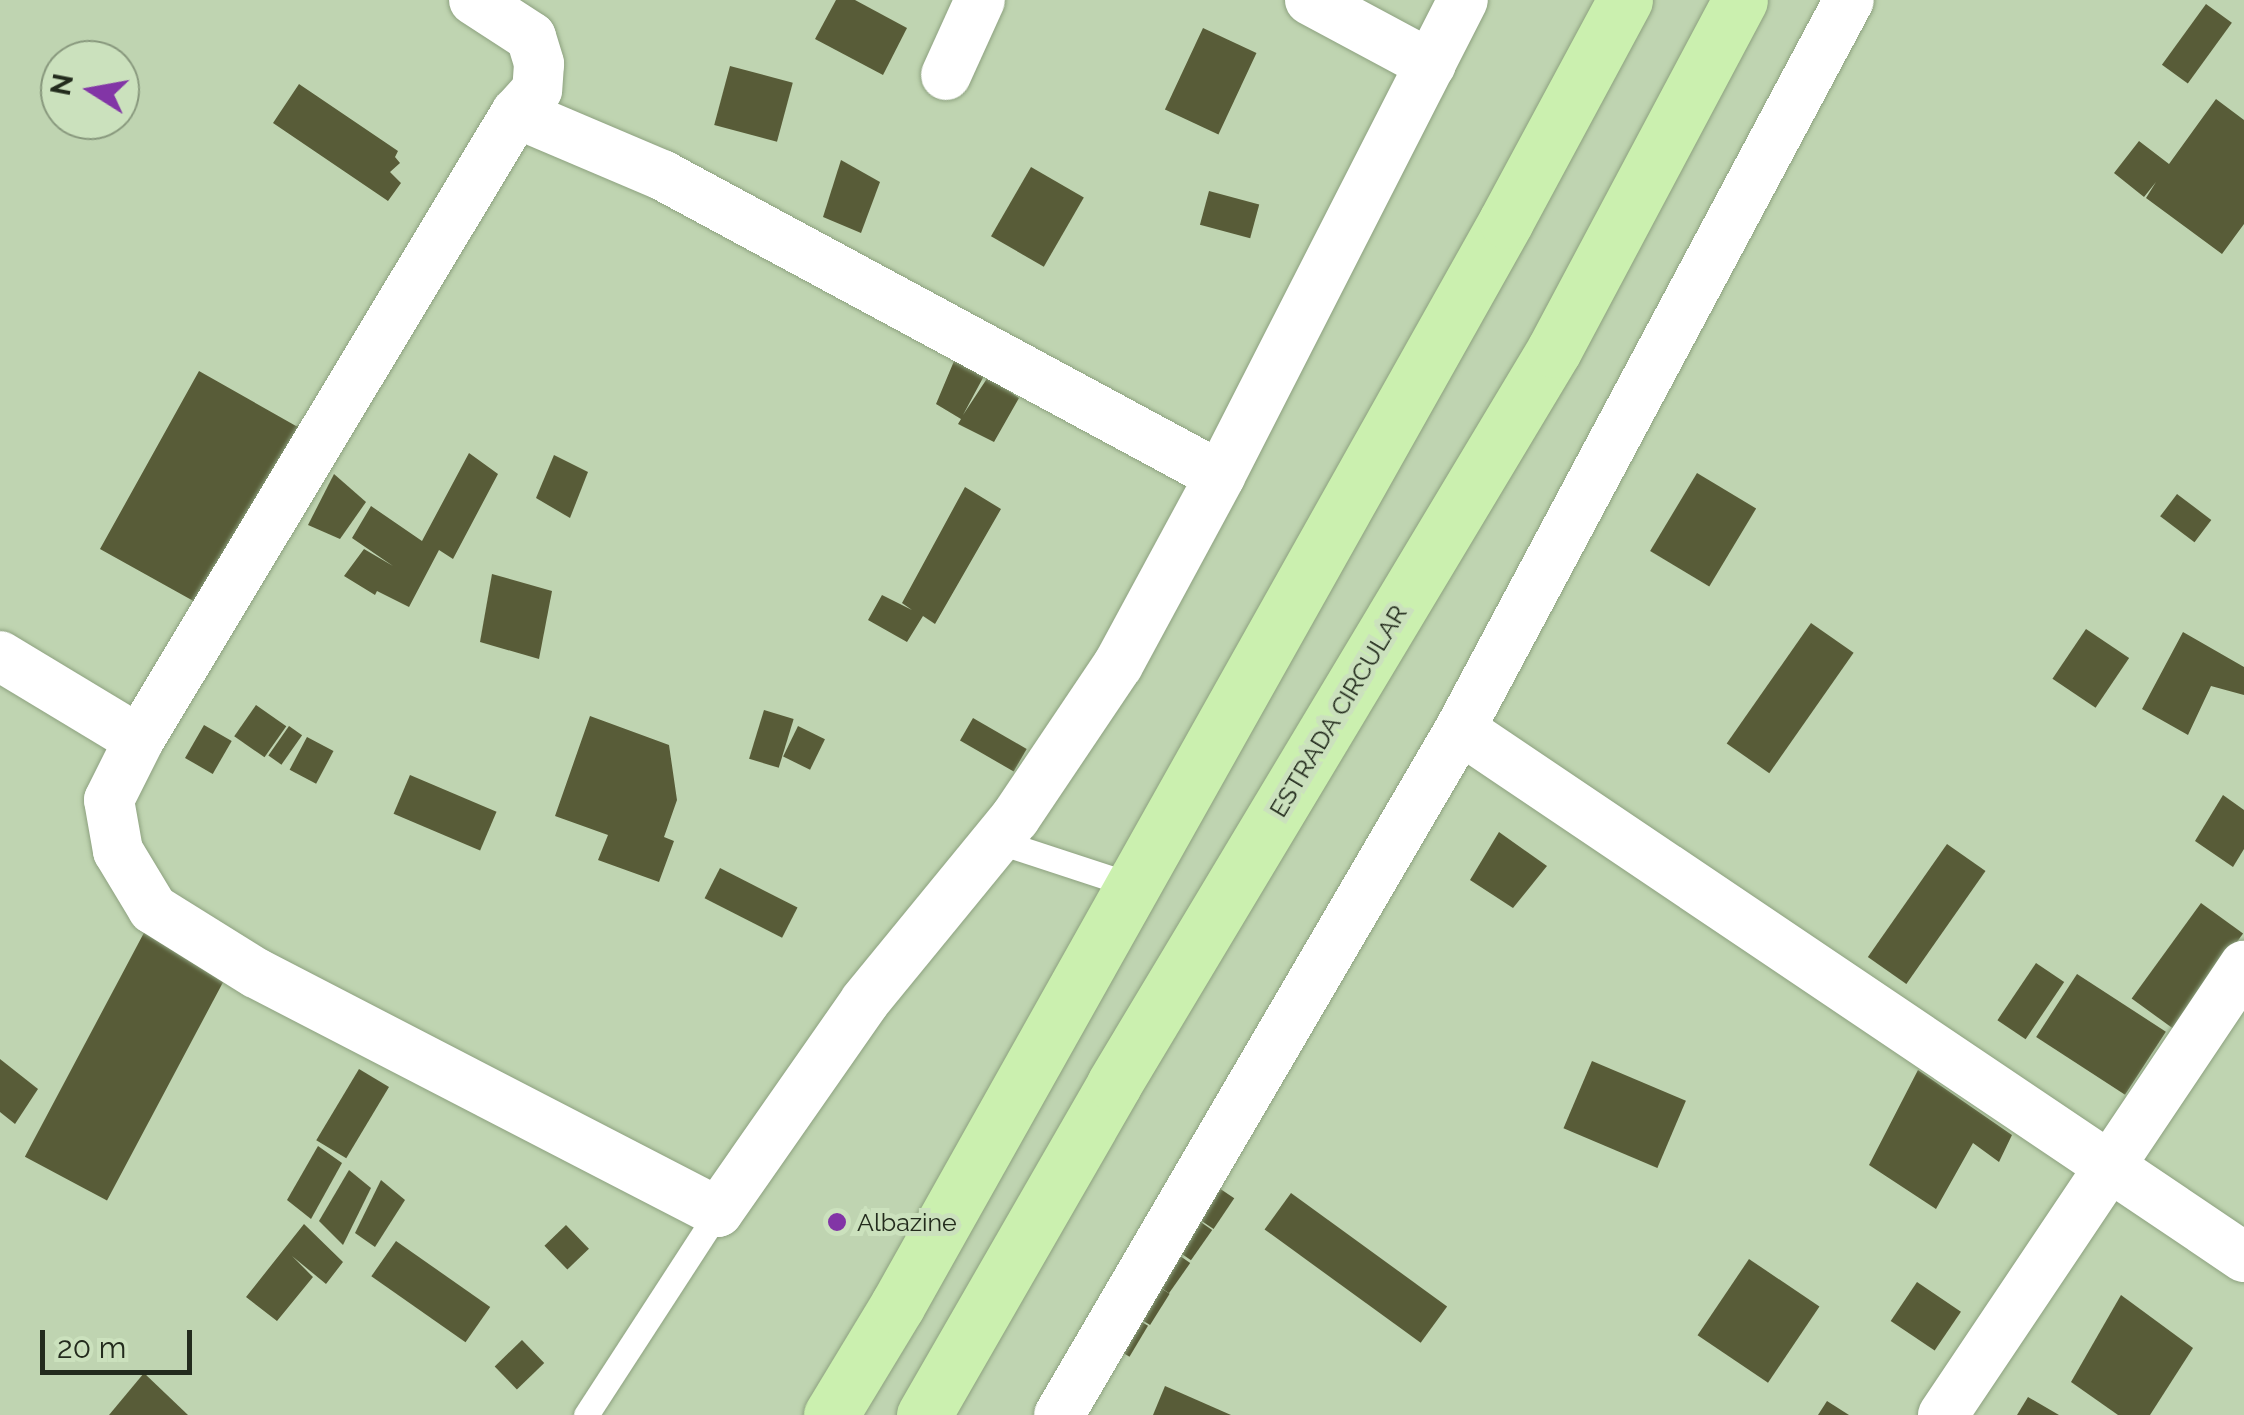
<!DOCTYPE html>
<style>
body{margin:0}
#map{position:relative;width:2244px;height:1415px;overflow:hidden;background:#bfd4b1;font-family:Raleway,sans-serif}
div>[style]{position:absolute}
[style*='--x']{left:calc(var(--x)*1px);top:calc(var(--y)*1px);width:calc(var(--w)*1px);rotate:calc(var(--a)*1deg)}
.building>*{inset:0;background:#585c38;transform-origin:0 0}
.roads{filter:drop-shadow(0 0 2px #8da17f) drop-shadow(0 0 2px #8da17f)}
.lane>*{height:25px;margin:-12.5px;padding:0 12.5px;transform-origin:12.5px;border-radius:12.5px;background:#fff}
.street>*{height:50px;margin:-25px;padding:0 25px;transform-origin:25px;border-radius:25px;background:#fff}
.primary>*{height:55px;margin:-27.5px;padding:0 27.5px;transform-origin:27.5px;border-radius:27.5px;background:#cbf0af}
.dots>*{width:28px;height:28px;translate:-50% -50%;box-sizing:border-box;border:5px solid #cbe1bd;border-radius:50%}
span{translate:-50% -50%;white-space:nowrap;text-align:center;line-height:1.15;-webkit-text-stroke:10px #cbe1bd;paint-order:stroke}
.street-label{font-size:25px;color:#232b1d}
.poi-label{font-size:25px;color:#232b1d}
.left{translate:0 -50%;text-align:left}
.north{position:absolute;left:40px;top:40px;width:100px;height:100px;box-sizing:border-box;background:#cbe1bd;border:2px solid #88987d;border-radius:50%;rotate:281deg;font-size:28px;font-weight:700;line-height:40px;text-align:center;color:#232b1d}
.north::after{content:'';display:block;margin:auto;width:35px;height:45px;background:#8235a6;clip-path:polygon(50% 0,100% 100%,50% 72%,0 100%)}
.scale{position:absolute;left:40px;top:1330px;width:152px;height:45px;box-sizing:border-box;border:5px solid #232b1d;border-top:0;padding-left:12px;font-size:30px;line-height:35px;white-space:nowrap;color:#232b1d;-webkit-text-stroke:8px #cbe1bd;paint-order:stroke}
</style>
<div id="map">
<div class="building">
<i style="clip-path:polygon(836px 0,855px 0,907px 28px,883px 75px,815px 39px)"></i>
<i style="left:2206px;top:4px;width:32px;height:75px;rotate:36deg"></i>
<i style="left:1203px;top:28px;width:59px;height:90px;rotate:25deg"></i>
<i style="left:730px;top:66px;width:65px;height:61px;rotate:15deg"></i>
<i style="clip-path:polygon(299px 84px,398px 151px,395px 157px,400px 163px,390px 172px,401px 183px,388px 201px,273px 123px)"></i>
<i style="clip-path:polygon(2216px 99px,2244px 120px,2244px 224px,2222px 254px,2146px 198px,2156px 182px,2144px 197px,2114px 173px,2139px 141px,2169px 164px)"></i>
<i style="clip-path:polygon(841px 160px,880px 182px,861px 233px,823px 217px)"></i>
<i style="left:1031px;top:167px;width:61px;height:80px;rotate:30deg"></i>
<i style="left:1209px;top:191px;width:52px;height:35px;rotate:15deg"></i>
<i style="clip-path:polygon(957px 354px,985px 374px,963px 415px,988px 377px,1019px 398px,994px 442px,958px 424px,961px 419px,936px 404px)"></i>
<i style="clip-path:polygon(199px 371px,296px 426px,322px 421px,215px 613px,100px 549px)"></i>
<i style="clip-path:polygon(469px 453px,498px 474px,453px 559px,439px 550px,409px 607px,377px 591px,375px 595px,344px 576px,364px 549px,393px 566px,352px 538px,371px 506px,422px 541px)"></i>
<i style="clip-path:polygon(554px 455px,588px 472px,570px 518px,536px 498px)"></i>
<i style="left:1697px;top:473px;width:69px;height:91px;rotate:31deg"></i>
<i style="clip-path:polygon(334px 474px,366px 502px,340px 539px,308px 525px)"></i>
<i style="clip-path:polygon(965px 487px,1001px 509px,935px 624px,923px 616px,907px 642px,868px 620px,882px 595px,912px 610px,902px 603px)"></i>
<i style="left:2177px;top:494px;width:43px;height:28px;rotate:37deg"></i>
<i style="clip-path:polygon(492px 574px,552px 591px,539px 659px,480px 642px)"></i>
<i style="left:1811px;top:623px;width:52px;height:147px;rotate:35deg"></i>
<i style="left:2086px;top:629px;width:52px;height:60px;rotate:34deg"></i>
<i style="clip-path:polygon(2183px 632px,2244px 667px,2244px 695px,2211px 686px,2188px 735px,2142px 709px)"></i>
<i style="left:256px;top:705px;width:37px;height:38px;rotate:35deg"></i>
<i style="left:764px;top:710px;width:31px;height:51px;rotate:17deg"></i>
<i style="clip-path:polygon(590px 716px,669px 745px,677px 800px,664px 837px,674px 841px,659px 882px,598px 860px,608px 835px,555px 816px)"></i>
<i style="left:973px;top:718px;width:62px;height:26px;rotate:30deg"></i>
<i style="left:204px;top:725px;width:32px;height:38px;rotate:30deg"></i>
<i style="left:289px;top:726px;width:16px;height:36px;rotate:35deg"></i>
<i style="left:798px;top:726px;width:30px;height:34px;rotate:26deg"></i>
<i style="left:307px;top:737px;width:30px;height:37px;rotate:28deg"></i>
<i style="left:410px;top:775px;width:94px;height:42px;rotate:23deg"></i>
<i style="clip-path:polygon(2223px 795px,2244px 810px,2244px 849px,2233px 867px,2195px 841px)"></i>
<i style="clip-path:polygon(1499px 832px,1547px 866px,1513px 908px,1470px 880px)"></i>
<i style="left:1947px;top:844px;width:47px;height:138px;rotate:35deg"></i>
<i style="left:720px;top:868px;width:87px;height:34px;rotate:27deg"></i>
<i style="left:2201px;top:903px;width:52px;height:118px;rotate:36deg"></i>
<i style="left:146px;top:929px;width:93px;height:258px;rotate:28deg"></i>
<i style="left:2036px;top:963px;width:34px;height:69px;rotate:34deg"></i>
<i style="left:2077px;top:974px;width:106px;height:75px;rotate:33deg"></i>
<i style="clip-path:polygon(0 1059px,38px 1089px,15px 1124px,0 1112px)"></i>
<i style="left:1592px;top:1061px;width:102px;height:73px;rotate:23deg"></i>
<i style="left:359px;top:1069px;width:35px;height:83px;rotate:31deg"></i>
<i style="clip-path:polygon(1918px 1070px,2012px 1135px,1999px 1162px,1973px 1143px,1936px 1209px,1869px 1165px)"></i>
<i style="clip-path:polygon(318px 1146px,342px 1163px,311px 1219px,287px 1200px)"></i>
<i style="clip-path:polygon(349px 1170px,371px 1188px,343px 1245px,319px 1221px)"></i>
<i style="clip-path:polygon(381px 1180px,405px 1200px,375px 1247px,355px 1233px)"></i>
<i style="left:1216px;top:1186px;width:22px;height:37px;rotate:34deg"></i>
<i style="left:1291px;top:1193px;width:193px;height:45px;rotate:36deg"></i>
<i style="left:1195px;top:1218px;width:21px;height:37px;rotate:35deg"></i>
<i style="clip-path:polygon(304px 1224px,343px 1262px,326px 1284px,292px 1256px,313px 1277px,277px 1321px,246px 1297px)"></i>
<i style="left:566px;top:1225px;width:33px;height:30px;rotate:46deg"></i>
<i style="left:396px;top:1241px;width:115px;height:43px;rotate:35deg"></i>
<i style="left:1173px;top:1251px;width:21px;height:37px;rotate:35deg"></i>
<i style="left:1749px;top:1259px;width:85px;height:92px;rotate:34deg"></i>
<i style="left:1151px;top:1282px;width:22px;height:37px;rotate:32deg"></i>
<i style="left:1917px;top:1282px;width:53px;height:47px;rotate:34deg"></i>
<i style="clip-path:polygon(2121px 1295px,2193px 1348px,2150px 1415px,2118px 1415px,2071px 1382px)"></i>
<i style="left:1130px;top:1315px;width:21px;height:36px;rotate:31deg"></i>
<i style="left:522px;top:1340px;width:32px;height:38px;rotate:46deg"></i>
<i style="clip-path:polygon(144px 1373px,188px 1415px,109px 1415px)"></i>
<i style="clip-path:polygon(1165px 1386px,1231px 1415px,1153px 1415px)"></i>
<i style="clip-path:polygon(2028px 1397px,2059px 1415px,2017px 1415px)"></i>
<i style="clip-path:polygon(1827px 1401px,1849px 1415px,1818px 1415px)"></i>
</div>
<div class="roads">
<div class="lane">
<i style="--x:997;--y:841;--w:141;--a:18.2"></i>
<i style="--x:586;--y:1415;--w:242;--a:-57"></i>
</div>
<div class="street">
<i style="--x:474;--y:0;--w:68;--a:33"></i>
<i style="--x:531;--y:37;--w:28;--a:73"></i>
<i style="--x:539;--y:64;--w:26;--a:94"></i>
<i style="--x:537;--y:90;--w:31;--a:132"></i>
<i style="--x:516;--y:113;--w:732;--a:121.02"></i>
<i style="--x:139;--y:740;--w:67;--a:116.6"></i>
<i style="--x:109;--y:800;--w:52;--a:80"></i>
<i style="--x:118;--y:851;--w:68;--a:58.9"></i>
<i style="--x:153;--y:909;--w:121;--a:31.9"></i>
<i style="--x:256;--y:973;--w:520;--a:27.35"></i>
<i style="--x:718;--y:1212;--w:257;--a:-55.1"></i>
<i style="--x:865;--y:1001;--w:237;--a:-50.7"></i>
<i style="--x:1015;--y:818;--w:184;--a:-56.1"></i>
<i style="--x:1118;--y:665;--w:215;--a:-61.6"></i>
<i style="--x:1220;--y:476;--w:534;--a:-62.96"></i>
<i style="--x:1310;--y:0;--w:137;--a:28.2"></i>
<i style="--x:946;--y:75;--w:82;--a:-65.6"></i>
<i style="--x:516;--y:113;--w:159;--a:23"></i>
<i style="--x:662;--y:175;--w:634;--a:28.34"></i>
<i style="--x:0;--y:656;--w:162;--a:31.1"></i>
<i style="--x:1460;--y:729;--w:945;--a:33.96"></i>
<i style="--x:1059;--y:1415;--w:795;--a:-59.69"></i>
<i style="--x:1460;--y:729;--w:826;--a:-61.92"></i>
<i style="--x:1943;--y:1415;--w:541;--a:-56.16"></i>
</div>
<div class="primary">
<i style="--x:831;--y:1415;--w:127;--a:-58.8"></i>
<i style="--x:897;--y:1306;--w:1244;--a:-60.69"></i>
<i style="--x:1506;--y:221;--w:251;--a:-61.7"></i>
<i style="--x:924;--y:1415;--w:382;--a:-60.1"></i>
<i style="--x:1114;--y:1084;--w:856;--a:-59.06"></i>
<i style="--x:1554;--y:350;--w:396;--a:-62"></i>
</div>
</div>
<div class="dots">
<i style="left:837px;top:1222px;background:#8235a6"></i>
</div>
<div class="street-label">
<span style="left:1338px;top:711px;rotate:-59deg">ESTRADA CIRCULAR</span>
</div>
<div class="poi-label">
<span class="left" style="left:857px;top:1222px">Albazine</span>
</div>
<div class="north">N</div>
<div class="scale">20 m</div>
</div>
